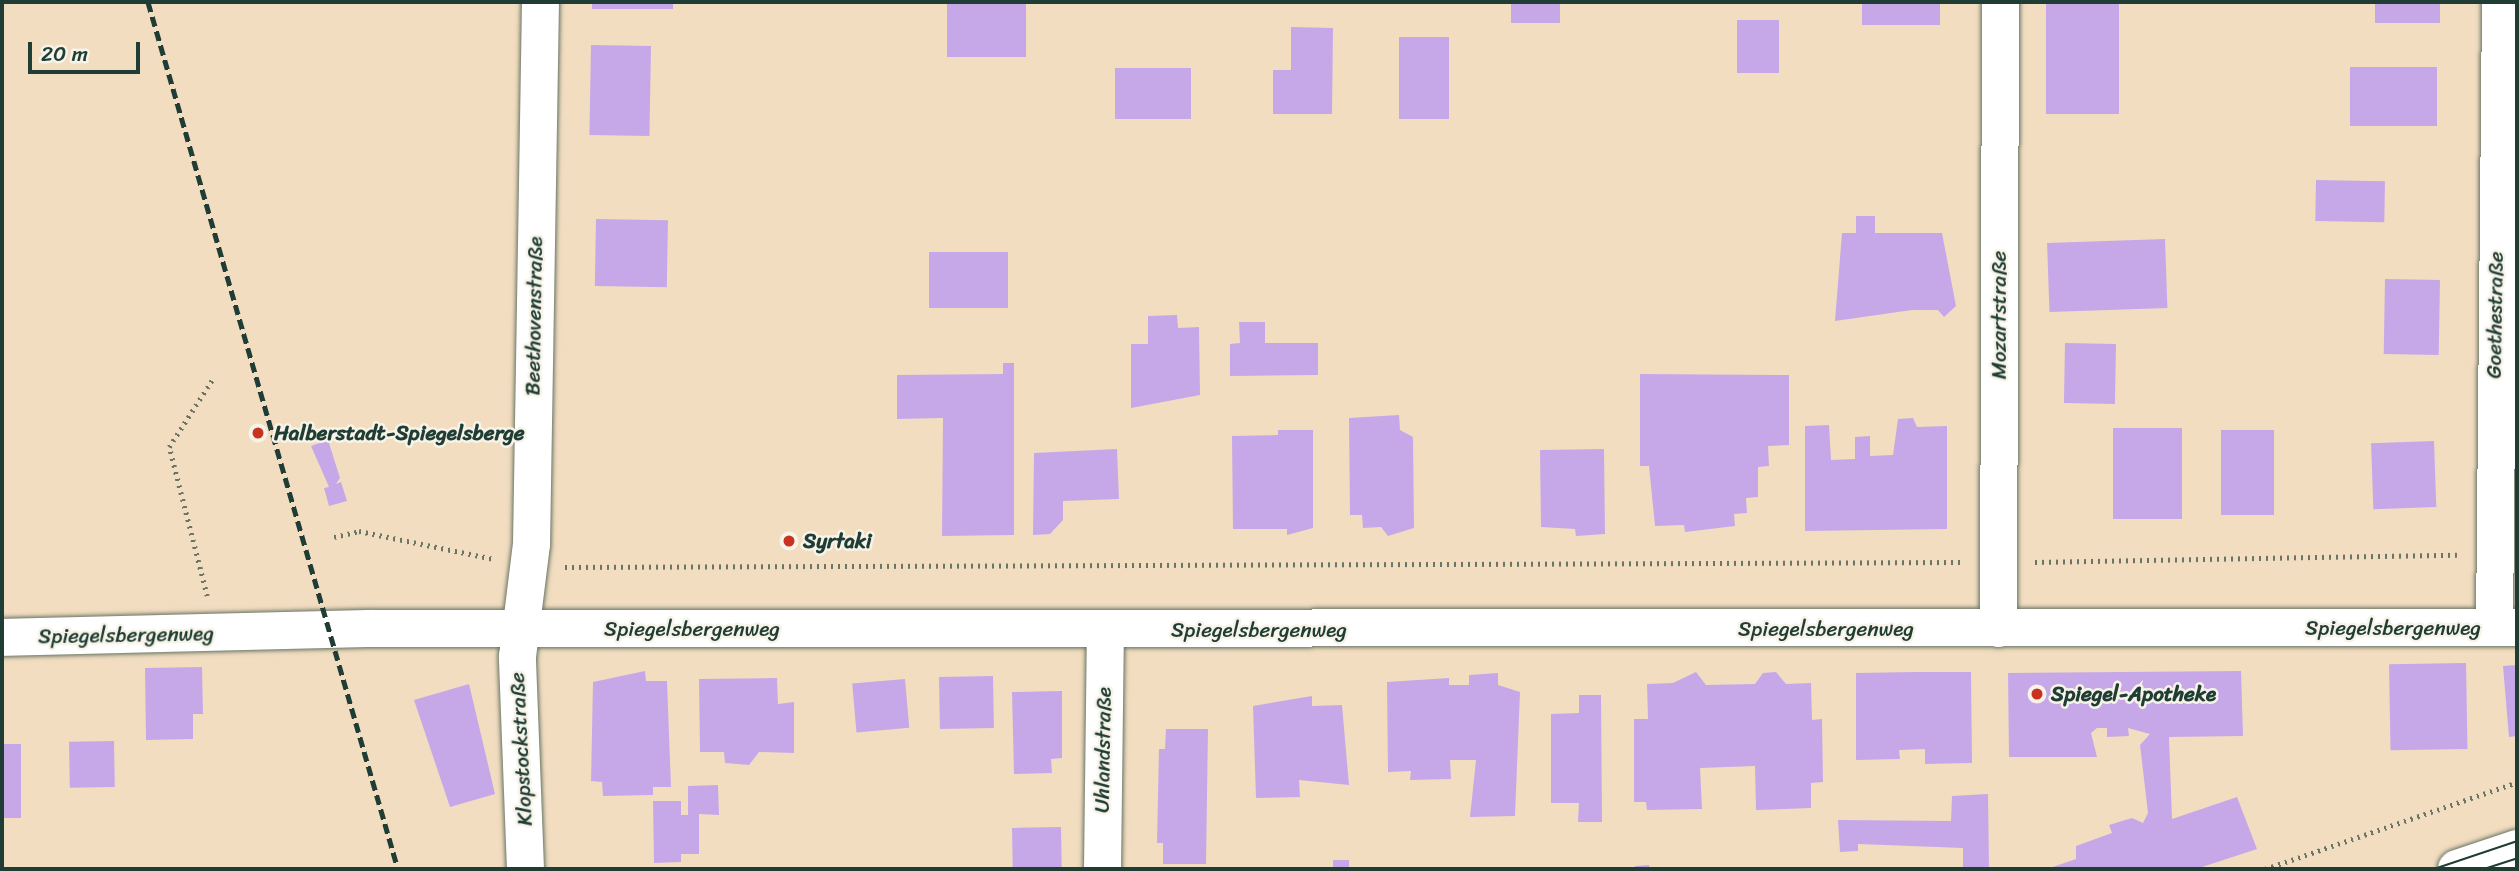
<!DOCTYPE html>
<meta charset="utf-8">
<style>
body{margin:0}
#map{position:relative;width:2519px;height:871px;overflow:hidden;background:#f2ddc0;font-family:Sriracha,sans-serif}
div>[style]{position:absolute}
[style*='--x']{left:calc(var(--x)*1px);top:calc(var(--y)*1px);width:calc(var(--w)*1px);rotate:calc(var(--a)*1deg)}
.building>*{inset:0;background:#c6a8e9;transform-origin:0 0}
.path>*{height:4.5px;margin-top:-2.25px;transform-origin:0;background:repeating-linear-gradient(90deg,#697565 0 2px,transparent 0 7px)}
.roads{filter:drop-shadow(0 0 2px #697565) drop-shadow(0 0 2px #697565)}
.street>*{height:37px;margin:-18.5px;padding:0 18.5px;transform-origin:18.5px;border-radius:18.5px;background:#fff}
.secondary>*{height:38px;margin:-19px;padding:0 19px;transform-origin:19px;border-radius:19px;background:#fff}
.tram>*{height:2px;margin:-1px;padding:0 1px;transform-origin:1px;border-radius:1px;background:#1f3d34}
.rail>*{height:5px;margin-top:-2.5px;transform-origin:0;background:repeating-linear-gradient(90deg,#1f3d34 0 10px,transparent 0 15px)}
.dots>*{width:19px;height:19px;translate:-50% -50%;box-sizing:border-box;border:4px solid #f7f3e8;border-radius:50%}
span{translate:-50% -50%;white-space:nowrap;text-align:center;line-height:1.15;-webkit-text-stroke:5px #f7f3e8;paint-order:stroke}
.street-label{font-size:21px;color:#1f3d34}
.poi-label{font-size:21px;color:#1f3d34;font-weight:700}
.left{translate:0 -50%;text-align:left}
.frame{position:absolute;inset:0;border:4px solid #1f3d34;pointer-events:none}
.scale{position:absolute;left:28px;top:42px;width:112px;height:32px;box-sizing:border-box;border:4px solid #1f3d34;border-top:0;padding-left:9px;font-size:21px;line-height:24px;white-space:nowrap;color:#1f3d34;-webkit-text-stroke:5px #f7f3e8;paint-order:stroke}
</style>
<div id="map">
<div class="building">
<i style="left:592px;top:2px;width:81px;height:7px"></i>
<i style="left:947px;top:2px;width:79px;height:55px"></i>
<i style="left:1511px;top:2px;width:49px;height:21px"></i>
<i style="left:1862px;top:2px;width:78px;height:23px"></i>
<i style="left:2046px;top:2px;width:73px;height:112px"></i>
<i style="left:2375px;top:2px;width:65px;height:21px"></i>
<i style="left:1779px;top:20px;width:53px;height:42px;rotate:90deg"></i>
<i style="clip-path:polygon(1291px 27px,1333px 28px,1332px 114px,1273px 114px,1273px 70px,1291px 70px)"></i>
<i style="left:1399px;top:37px;width:50px;height:82px"></i>
<i style="left:591px;top:45px;width:60px;height:90px;rotate:1deg"></i>
<i style="left:2350px;top:67px;width:87px;height:59px"></i>
<i style="left:1191px;top:68px;width:51px;height:76px;rotate:90deg"></i>
<i style="left:2316px;top:180px;width:69px;height:41px;rotate:1deg"></i>
<i style="clip-path:polygon(1856px 216px,1875px 216px,1875px 233px,1942px 233px,1956px 306px,1944px 317px,1938px 310px,1912px 310px,1835px 321px,1842px 233px,1856px 233px)"></i>
<i style="left:596px;top:219px;width:72px;height:67px;rotate:1deg"></i>
<i style="left:2165px;top:239px;width:69px;height:118px;rotate:88deg"></i>
<i style="left:1008px;top:252px;width:56px;height:79px;rotate:90deg"></i>
<i style="left:2385px;top:279px;width:55px;height:75px;rotate:1deg"></i>
<i style="clip-path:polygon(1177px 315px,1178px 328px,1199px 327px,1200px 395px,1131px 408px,1131px 344px,1148px 344px,1148px 316px)"></i>
<i style="clip-path:polygon(1239px 322px,1265px 322px,1265px 343px,1318px 343px,1318px 375px,1230px 376px,1230px 344px,1240px 343px)"></i>
<i style="left:2065px;top:343px;width:51px;height:60px;rotate:1deg"></i>
<i style="clip-path:polygon(1003px 363px,1014px 363px,1014px 535px,942px 536px,943px 418px,897px 419px,897px 375px,1003px 374px)"></i>
<i style="clip-path:polygon(1640px 374px,1789px 375px,1789px 445px,1768px 446px,1769px 466px,1758px 467px,1758px 497px,1746px 498px,1747px 513px,1734px 514px,1735px 526px,1685px 532px,1684px 525px,1655px 526px,1649px 466px,1640px 466px)"></i>
<i style="clip-path:polygon(1399px 415px,1400px 430px,1413px 437px,1414px 528px,1388px 536px,1381px 527px,1363px 528px,1362px 515px,1350px 515px,1349px 418px)"></i>
<i style="clip-path:polygon(1913px 418px,1917px 427px,1947px 426px,1947px 529px,1805px 531px,1805px 426px,1829px 425px,1831px 460px,1855px 459px,1855px 437px,1870px 436px,1870px 456px,1893px 455px,1898px 419px)"></i>
<i style="left:2113px;top:428px;width:69px;height:91px"></i>
<i style="clip-path:polygon(1278px 430px,1313px 430px,1313px 528px,1287px 535px,1287px 529px,1233px 529px,1232px 436px,1278px 435px)"></i>
<i style="left:2221px;top:430px;width:53px;height:85px"></i>
<i style="clip-path:polygon(328px 440px,340px 478px,336px 484px,341px 482px,347px 501px,329px 506px,324px 488px,329px 487px,311px 446px)"></i>
<i style="left:2434px;top:441px;width:66px;height:63px;rotate:88deg"></i>
<i style="clip-path:polygon(1117px 449px,1119px 499px,1063px 501px,1063px 520px,1050px 534px,1033px 535px,1034px 453px)"></i>
<i style="clip-path:polygon(1604px 449px,1605px 534px,1576px 536px,1575px 529px,1541px 527px,1540px 450px)"></i>
<i style="left:2466px;top:663px;width:86px;height:77px;rotate:89deg"></i>
<i style="clip-path:polygon(2517px 665px,2517px 736px,2509px 737px,2503px 666px)"></i>
<i style="clip-path:polygon(202px 667px,203px 714px,193px 714px,193px 739px,146px 740px,145px 668px)"></i>
<i style="clip-path:polygon(645px 671px,646px 681px,667px 681px,671px 787px,653px 787px,653px 795px,603px 796px,602px 782px,591px 781px,593px 682px)"></i>
<i style="clip-path:polygon(2241px 671px,2243px 736px,2169px 737px,2172px 819px,2237px 797px,2257px 849px,2196px 869px,2047px 869px,2076px 859px,2076px 846px,2112px 833px,2109px 825px,2132px 818px,2143px 823px,2148px 813px,2140px 745px,2150px 734px,2128px 728px,2129px 736px,2107px 737px,2107px 728px,2097px 728px,2091px 733px,2097px 757px,2009px 757px,2008px 673px)"></i>
<i style="clip-path:polygon(1696px 672px,1706px 685px,1755px 684px,1763px 673px,1776px 672px,1786px 684px,1811px 683px,1812px 720px,1822px 719px,1823px 782px,1811px 783px,1811px 808px,1756px 810px,1755px 766px,1700px 768px,1702px 809px,1647px 810px,1646px 802px,1634px 802px,1634px 719px,1648px 719px,1647px 684px,1673px 683px)"></i>
<i style="clip-path:polygon(1915px 672px,1971px 672px,1972px 763px,1925px 764px,1925px 749px,1899px 750px,1900px 759px,1856px 760px,1856px 673px)"></i>
<i style="clip-path:polygon(1498px 673px,1498px 685px,1520px 692px,1515px 816px,1470px 817px,1476px 760px,1450px 760px,1451px 779px,1410px 780px,1411px 771px,1388px 772px,1387px 682px,1449px 678px,1449px 685px,1469px 685px,1469px 675px)"></i>
<i style="left:993px;top:676px;width:52px;height:54px;rotate:89deg"></i>
<i style="clip-path:polygon(777px 678px,778px 704px,794px 702px,794px 753px,759px 752px,749px 765px,725px 763px,724px 752px,700px 752px,699px 679px)"></i>
<i style="left:905px;top:679px;width:49px;height:53px;rotate:85deg"></i>
<i style="clip-path:polygon(469px 684px,495px 794px,450px 807px,414px 700px)"></i>
<i style="clip-path:polygon(1062px 691px,1062px 758px,1051px 759px,1052px 773px,1014px 774px,1012px 692px)"></i>
<i style="clip-path:polygon(1579px 695px,1601px 695px,1602px 822px,1578px 822px,1579px 803px,1551px 803px,1551px 714px,1579px 713px)"></i>
<i style="clip-path:polygon(1312px 696px,1312px 706px,1342px 705px,1349px 785px,1299px 780px,1300px 797px,1256px 798px,1253px 706px)"></i>
<i style="clip-path:polygon(1166px 729px,1208px 729px,1206px 864px,1163px 864px,1163px 843px,1157px 843px,1159px 749px,1165px 749px)"></i>
<i style="left:114px;top:741px;width:46px;height:45px;rotate:89deg"></i>
<i style="left:2px;top:744px;width:19px;height:74px"></i>
<i style="clip-path:polygon(718px 785px,719px 815px,699px 814px,699px 854px,681px 854px,681px 862px,654px 863px,653px 801px,681px 801px,681px 815px,688px 815px,688px 786px)"></i>
<i style="clip-path:polygon(1988px 794px,1989px 869px,1963px 869px,1963px 848px,1858px 844px,1858px 851px,1840px 852px,1838px 820px,1951px 821px,1952px 796px)"></i>
<i style="left:1061px;top:827px;width:42px;height:49px;rotate:89deg"></i>
<i style="left:1349px;top:860px;width:9px;height:16px;rotate:90deg"></i>
<i style="clip-path:polygon(1649px 865px,1650px 869px,1635px 869px,1635px 866px)"></i>
</div>
<div class="path">
<i style="--x:334;--y:537;--w:26;--a:-13"></i>
<i style="--x:359;--y:531;--w:138;--a:11.7"></i>
<i style="--x:2035;--y:562;--w:422;--a:-1"></i>
<i style="--x:565;--y:567;--w:1398;--a:-0.2"></i>
<i style="--x:207;--y:596;--w:154;--a:-104.3"></i>
<i style="--x:169;--y:447;--w:83;--a:-57.3"></i>
<i style="--x:2265;--y:869;--w:267;--a:-19"></i>
</div>
<div class="roads">
<div class="street">
<i style="--x:2494;--y:627;--w:625;--a:-89.45"></i>
<i style="--x:1998;--y:628;--w:626;--a:-89.82"></i>
<i style="--x:2;--y:637;--w:367;--a:-1.4"></i>
<i style="--x:369;--y:628;--w:2148;--a:-0.03"></i>
<i style="--x:525;--y:869;--w:213;--a:-92.2"></i>
<i style="--x:517;--y:656;--w:113;--a:-82.9"></i>
<i style="--x:531;--y:544;--w:542;--a:-89.05"></i>
<i style="--x:1102;--y:869;--w:239;--a:-89.3"></i>
</div>
<div class="secondary">
<i style="--x:2457;--y:869;--w:63;--a:-18.4"></i>
</div>
</div>
<div class="tram">
<i style="--x:2434;--y:869;--w:88;--a:-18.6"></i>
<i style="--x:2484;--y:869;--w:35;--a:-18"></i>
</div>
<div class="rail">
<i style="--x:148;--y:2;--w:902;--a:73.92"></i>
</div>
<div class="dots">
<i style="left:258px;top:433px;background:#c8321e"></i>
<i style="left:789px;top:541px;background:#c8321e"></i>
<i style="left:2037px;top:694px;background:#c8321e"></i>
</div>
<div class="street-label">
<span style="left:1999px;top:315px;rotate:-90deg">Mozartstraße</span>
<span style="left:2495px;top:315px;rotate:-89deg">Goethestraße</span>
<span style="left:534px;top:316px;rotate:-89deg">Beethovenstraße</span>
<span style="left:2393px;top:628px">Spiegelsbergenweg</span>
<span style="left:692px;top:629px">Spiegelsbergenweg</span>
<span style="left:1826px;top:629px">Spiegelsbergenweg</span>
<span style="left:1259px;top:630px">Spiegelsbergenweg</span>
<span style="left:126px;top:635px;rotate:-1deg">Spiegelsbergenweg</span>
<span style="left:521px;top:749px;rotate:-93deg">Klopstockstraße</span>
<span style="left:1103px;top:750px;rotate:-89deg">Uhlandstraße</span>
</div>
<div class="poi-label">
<span class="left" style="left:274px;top:433px">Halberstadt-Spiegelsberge</span>
<span class="left" style="left:803px;top:541px">Syrtaki</span>
<span class="left" style="left:2051px;top:694px">Spiegel-Apotheke</span>
</div>
<div class="frame"></div>
<div class="scale">20 m</div>
</div>
